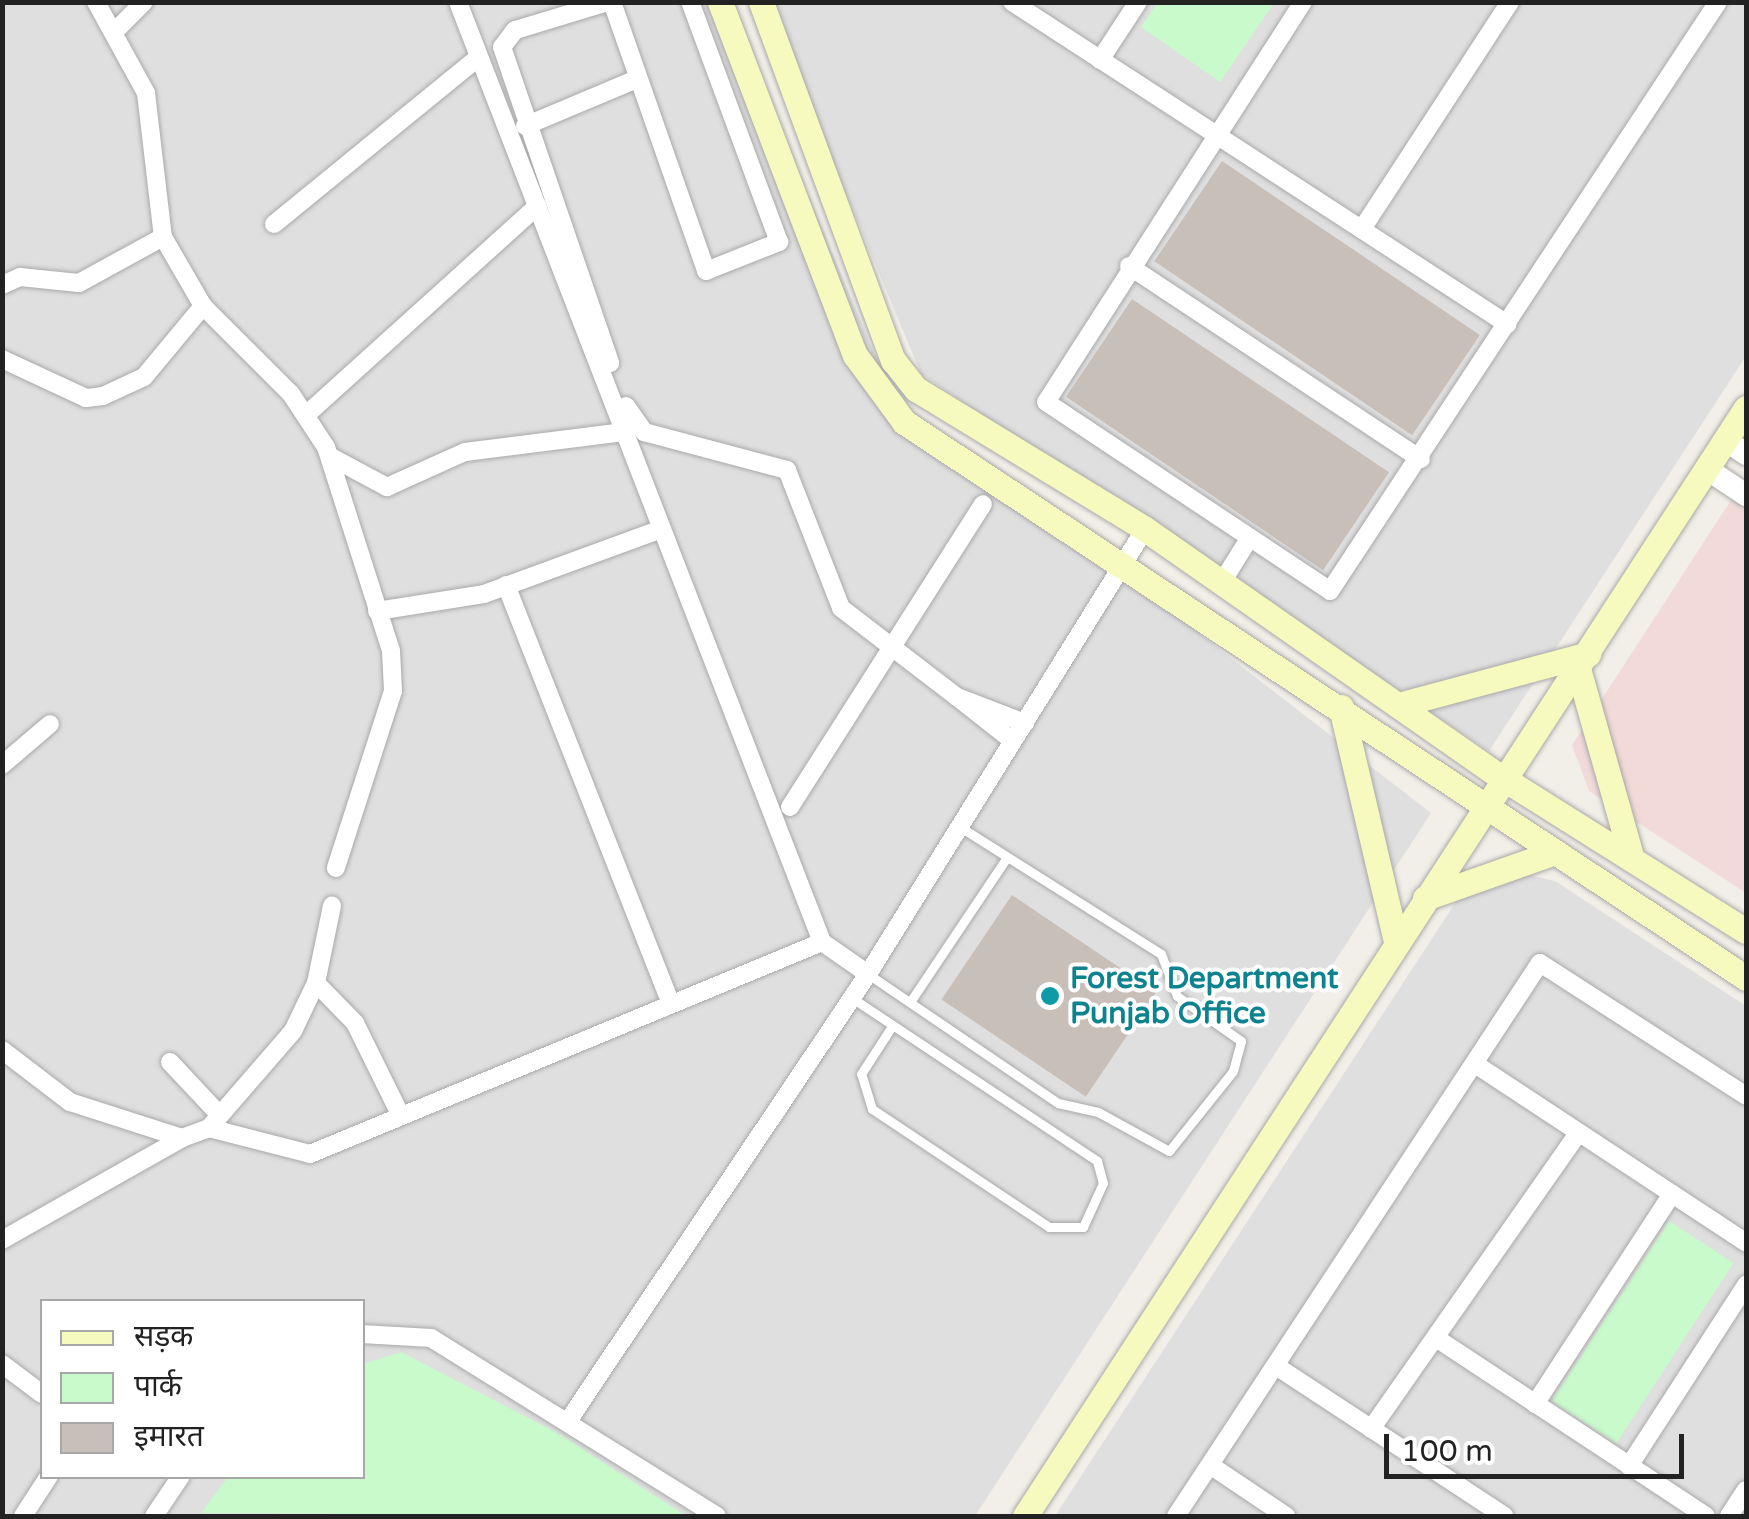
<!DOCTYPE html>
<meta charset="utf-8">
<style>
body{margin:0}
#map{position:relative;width:1749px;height:1519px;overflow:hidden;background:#f2efe9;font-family:"Varela Round","Noto Sans Devanagari",sans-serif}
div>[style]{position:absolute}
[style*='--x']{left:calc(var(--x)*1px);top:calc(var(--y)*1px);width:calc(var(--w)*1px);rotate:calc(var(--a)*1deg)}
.residential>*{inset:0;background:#e0dfdf}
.commercial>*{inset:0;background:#f2dad9}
.park>*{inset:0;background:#c8facc;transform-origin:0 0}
.building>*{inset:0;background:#c7bfb8;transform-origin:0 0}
.roads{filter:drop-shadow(0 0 2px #a9a9a9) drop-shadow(0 0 2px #a9a9a9)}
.service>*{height:9px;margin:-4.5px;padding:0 4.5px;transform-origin:4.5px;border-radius:4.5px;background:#fff}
.minor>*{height:18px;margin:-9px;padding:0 9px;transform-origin:9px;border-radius:9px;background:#fff}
.tertiary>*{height:22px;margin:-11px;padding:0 11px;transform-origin:11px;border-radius:11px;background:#fff}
.secondary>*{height:25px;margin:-12.5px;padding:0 12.5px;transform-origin:12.5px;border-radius:12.5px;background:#f7fabf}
.dots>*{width:28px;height:28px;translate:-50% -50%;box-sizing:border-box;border:5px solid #fff;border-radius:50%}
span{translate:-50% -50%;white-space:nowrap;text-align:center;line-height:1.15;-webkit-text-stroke:8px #fff;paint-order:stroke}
.culture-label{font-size:30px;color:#0d838f;font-weight:700}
.left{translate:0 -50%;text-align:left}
.frame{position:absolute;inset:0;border:5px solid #222;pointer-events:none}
.legend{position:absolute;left:40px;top:1299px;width:325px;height:180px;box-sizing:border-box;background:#fff;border:2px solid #a7a7a7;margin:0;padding:12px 18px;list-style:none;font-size:30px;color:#222}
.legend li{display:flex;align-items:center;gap:20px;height:50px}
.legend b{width:50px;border:2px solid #a7a7a7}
.scale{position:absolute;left:1384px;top:1434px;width:300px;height:45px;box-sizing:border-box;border:5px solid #222;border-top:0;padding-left:12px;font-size:30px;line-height:35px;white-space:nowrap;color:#222;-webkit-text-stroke:8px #fff;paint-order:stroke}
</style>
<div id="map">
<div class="residential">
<i style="clip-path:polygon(evenodd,3px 3px,728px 3px,892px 396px,1431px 813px,975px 1516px,3px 1516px,3px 3px,42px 1302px,362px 1302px,362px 1476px,42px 1476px,42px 1302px)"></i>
<i style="clip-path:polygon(767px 3px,1746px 3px,1746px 356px,1489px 751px,921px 374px)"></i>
<i style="clip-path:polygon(1508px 870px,1555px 881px,1746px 1006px,1746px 1516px,1055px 1516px,1465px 888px)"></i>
</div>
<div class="commercial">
<i style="clip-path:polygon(1746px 477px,1746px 893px,1589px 791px,1572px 745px)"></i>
</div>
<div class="park">
<i style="clip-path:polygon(1158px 2px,1274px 2px,1274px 3px,1220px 82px,1141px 27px)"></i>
<i style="left:1669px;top:1221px;width:77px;height:215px;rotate:33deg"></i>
<i style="clip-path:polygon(401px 1352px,559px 1434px,686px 1516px,201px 1513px,228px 1477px,362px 1476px,363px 1364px)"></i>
</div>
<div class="building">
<i style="left:1222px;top:161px;width:311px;height:121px;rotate:34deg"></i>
<i style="left:1132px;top:299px;width:310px;height:118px;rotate:34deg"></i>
<i style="left:1012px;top:895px;width:174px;height:126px;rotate:34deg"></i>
</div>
<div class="roads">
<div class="service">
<i style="--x:868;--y:974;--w:230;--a:34.2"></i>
<i style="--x:1058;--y:1103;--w:41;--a:12.7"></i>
<i style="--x:1098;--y:1112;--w:81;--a:28.8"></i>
<i style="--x:1169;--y:1151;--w:102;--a:-51.3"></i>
<i style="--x:1233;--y:1071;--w:31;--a:-75"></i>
<i style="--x:1241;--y:1041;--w:78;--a:-144.9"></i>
<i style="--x:1177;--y:996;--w:45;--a:-110.9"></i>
<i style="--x:1161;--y:954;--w:238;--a:-147.7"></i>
<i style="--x:852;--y:998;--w:294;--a:33.6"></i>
<i style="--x:1097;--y:1161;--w:23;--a:75"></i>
<i style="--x:1103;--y:1183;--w:48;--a:114.4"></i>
<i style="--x:1083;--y:1227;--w:34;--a:180"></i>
<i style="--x:1049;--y:1227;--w:213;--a:-146.3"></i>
<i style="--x:872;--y:1109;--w:37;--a:-107"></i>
<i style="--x:861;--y:1074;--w:57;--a:-57.1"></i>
<i style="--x:910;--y:1002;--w:174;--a:-56.2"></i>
</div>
<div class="minor">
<i style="--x:96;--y:2;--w:104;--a:61.2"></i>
<i style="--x:146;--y:93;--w:145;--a:83.3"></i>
<i style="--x:458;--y:2;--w:1008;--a:68.83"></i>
<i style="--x:822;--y:942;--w:56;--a:34.8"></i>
<i style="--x:608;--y:2;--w:97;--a:163.2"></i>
<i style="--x:515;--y:30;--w:21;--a:127"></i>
<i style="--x:502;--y:47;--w:334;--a:71.1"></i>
<i style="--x:612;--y:2;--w:285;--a:70.7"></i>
<i style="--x:706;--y:271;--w:79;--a:-21.7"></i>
<i style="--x:779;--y:242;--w:256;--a:-110.3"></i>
<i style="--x:1012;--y:2;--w:591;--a:33.04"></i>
<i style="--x:1303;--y:2;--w:475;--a:122.7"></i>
<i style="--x:1046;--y:402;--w:341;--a:33.6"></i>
<i style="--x:1330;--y:591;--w:705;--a:-56.63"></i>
<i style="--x:115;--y:31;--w:41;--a:-45"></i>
<i style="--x:1100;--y:60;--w:69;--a:-56.8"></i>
<i style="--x:525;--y:126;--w:121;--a:-22.8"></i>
<i style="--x:274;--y:224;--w:264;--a:-39.2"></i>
<i style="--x:1362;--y:229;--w:271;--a:-56.9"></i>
<i style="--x:1129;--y:266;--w:350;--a:33.5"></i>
<i style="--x:2;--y:285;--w:20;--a:-24"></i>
<i style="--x:20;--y:277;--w:59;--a:5.8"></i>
<i style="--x:79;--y:283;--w:96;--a:-28.7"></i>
<i style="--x:163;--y:237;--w:80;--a:59.9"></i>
<i style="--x:203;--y:306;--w:92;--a:129.7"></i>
<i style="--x:144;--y:377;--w:45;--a:155.1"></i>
<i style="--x:103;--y:396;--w:17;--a:173"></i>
<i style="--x:86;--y:398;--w:93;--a:-155.1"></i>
<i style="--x:203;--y:306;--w:124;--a:45"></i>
<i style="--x:291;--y:394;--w:64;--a:56.6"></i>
<i style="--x:326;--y:447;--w:214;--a:72.3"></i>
<i style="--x:391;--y:651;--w:40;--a:87.1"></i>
<i style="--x:393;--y:691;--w:186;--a:107.9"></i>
<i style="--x:626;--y:406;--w:32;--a:55"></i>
<i style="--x:644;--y:432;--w:148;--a:14.9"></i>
<i style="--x:787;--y:470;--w:148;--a:68.6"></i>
<i style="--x:841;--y:608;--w:146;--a:37.5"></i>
<i style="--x:957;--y:697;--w:73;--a:20.9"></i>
<i style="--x:306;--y:415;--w:312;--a:-42.1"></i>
<i style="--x:331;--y:457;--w:64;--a:28.2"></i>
<i style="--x:387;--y:487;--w:85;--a:-24.2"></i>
<i style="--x:465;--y:452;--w:160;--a:-7.2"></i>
<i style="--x:1222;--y:582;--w:51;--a:-57.9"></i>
<i style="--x:506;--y:585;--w:450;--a:68.5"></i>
<i style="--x:377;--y:611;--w:108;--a:-9"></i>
<i style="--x:484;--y:594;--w:189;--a:-20.1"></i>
<i style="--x:957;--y:697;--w:71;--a:38.2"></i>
<i style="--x:2;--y:765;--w:63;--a:-40.5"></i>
<i style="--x:790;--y:807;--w:359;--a:-57.5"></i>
<i style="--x:316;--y:983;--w:56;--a:45.7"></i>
<i style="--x:355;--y:1023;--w:104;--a:63.7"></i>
<i style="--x:2;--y:1050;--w:86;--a:37.4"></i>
<i style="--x:70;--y:1102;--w:118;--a:17.8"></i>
<i style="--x:170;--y:1062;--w:69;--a:46.8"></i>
<i style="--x:1475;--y:1064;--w:325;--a:33.4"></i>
<i style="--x:209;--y:1128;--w:128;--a:-49.1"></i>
<i style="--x:293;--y:1031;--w:53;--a:-64.4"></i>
<i style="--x:316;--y:983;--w:79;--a:-78.3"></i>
<i style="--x:2;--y:1240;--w:207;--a:-29.5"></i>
<i style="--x:182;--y:1138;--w:29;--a:-20"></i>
<i style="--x:209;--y:1128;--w:104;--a:14.4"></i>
<i style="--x:310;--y:1154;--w:554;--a:-22.49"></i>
<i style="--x:362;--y:1334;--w:69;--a:3.3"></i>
<i style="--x:431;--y:1338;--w:337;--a:31.9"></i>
<i style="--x:1436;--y:1338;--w:323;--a:33.4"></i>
<i style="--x:2;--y:1364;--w:50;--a:36.9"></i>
<i style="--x:1276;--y:1366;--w:273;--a:33.3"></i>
<i style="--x:1535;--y:1404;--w:251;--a:-56.9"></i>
<i style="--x:568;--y:1421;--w:538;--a:-56.13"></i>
<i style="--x:868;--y:974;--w:524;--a:-58.1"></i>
<i style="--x:1371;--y:1429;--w:361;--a:-55"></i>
<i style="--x:1210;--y:1465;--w:92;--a:33.9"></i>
<i style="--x:1629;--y:1466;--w:216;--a:-57.1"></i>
<i style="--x:23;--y:1516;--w:48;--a:-57"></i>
<i style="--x:154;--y:1516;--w:48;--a:-56"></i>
<i style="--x:1176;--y:1516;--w:662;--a:-56.65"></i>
<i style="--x:1540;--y:963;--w:245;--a:32.8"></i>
<i style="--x:1729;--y:1516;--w:31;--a:-57"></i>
</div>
<div class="tertiary">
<i style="--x:1725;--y:440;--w:25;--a:34"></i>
<i style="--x:1707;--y:469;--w:47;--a:33.7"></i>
</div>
<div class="secondary">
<i style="--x:720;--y:2;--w:378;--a:69.1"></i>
<i style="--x:855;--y:355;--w:83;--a:53.8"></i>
<i style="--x:904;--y:422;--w:1009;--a:33.44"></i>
<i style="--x:761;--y:2;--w:382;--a:69.8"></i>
<i style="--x:893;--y:360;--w:37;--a:52"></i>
<i style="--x:916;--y:389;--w:268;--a:31.4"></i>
<i style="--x:1145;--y:529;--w:434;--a:34.9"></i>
<i style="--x:1501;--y:777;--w:289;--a:32.2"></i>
<i style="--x:1579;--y:672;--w:194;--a:74.2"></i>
<i style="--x:1398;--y:705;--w:197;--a:-15"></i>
<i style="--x:1341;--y:707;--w:241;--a:76.8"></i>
<i style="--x:1425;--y:898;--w:138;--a:-19.5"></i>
<i style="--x:1025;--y:1516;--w:1322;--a:-56.95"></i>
</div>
</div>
<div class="dots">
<i style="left:1050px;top:996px;background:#0f9aa8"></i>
</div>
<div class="culture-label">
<span class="left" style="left:1070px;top:996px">Forest Department<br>Punjab Office</span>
</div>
<div class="frame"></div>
<ul class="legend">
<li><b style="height:12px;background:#f7fabf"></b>सड़क</li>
<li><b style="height:28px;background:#c8facc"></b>पार्क</li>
<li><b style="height:28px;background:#c7bfb8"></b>इमारत</li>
</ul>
<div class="scale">100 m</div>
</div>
